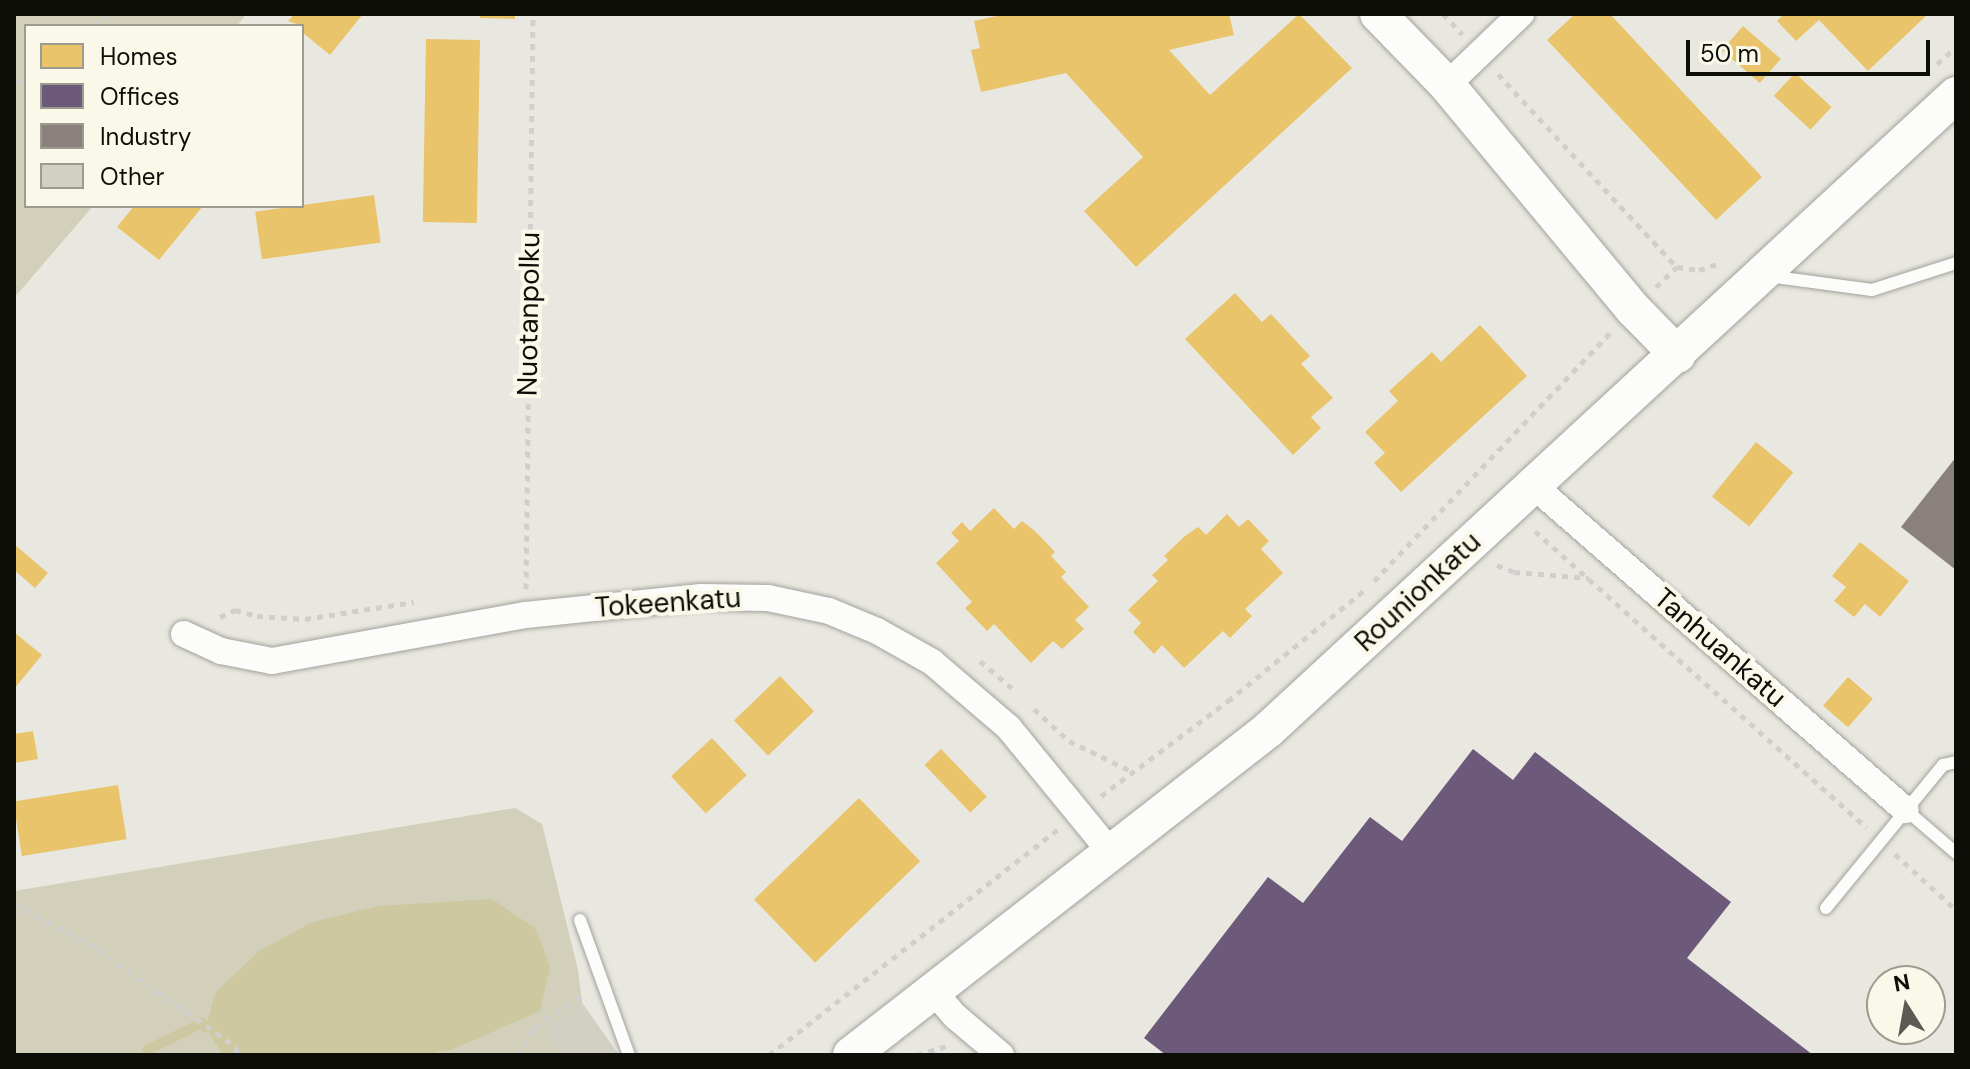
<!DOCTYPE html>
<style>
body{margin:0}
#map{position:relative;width:1970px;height:1069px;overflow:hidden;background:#e9e8e0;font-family:"DM Sans",sans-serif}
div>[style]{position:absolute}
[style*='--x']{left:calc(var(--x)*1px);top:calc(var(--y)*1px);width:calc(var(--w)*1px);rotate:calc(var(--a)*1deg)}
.green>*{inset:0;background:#d2d0bb}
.water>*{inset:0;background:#cdc8a0}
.homes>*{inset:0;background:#e9c46a;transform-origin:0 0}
.offices>*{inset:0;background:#6d597a}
.industry>*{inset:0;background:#8a817c}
.stream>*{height:10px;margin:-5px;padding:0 5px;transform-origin:5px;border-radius:5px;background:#cdc8a0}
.building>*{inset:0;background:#d2d0c2}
.path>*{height:5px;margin-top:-2.5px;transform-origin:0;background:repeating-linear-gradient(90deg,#d0cfcd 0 6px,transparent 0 12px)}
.roads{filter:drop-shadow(0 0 2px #a3a29c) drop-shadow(0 0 2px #a3a29c)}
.lane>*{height:12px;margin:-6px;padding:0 6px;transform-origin:6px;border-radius:6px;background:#fcfcfa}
.street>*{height:26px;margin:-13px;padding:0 13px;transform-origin:13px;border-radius:13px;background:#fcfcfa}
.secondary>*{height:36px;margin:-18px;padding:0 18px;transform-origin:18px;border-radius:18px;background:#fcfcfa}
span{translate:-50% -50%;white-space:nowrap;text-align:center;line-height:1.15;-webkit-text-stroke:8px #faf9e9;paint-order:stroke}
.street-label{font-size:28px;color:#0e0e09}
.frame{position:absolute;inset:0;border:16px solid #0e0e09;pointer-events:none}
.legend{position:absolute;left:24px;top:24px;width:280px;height:184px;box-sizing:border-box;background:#faf9e9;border:2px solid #9c9b8f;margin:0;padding:10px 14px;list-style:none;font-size:24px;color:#0e0e09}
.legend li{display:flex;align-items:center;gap:16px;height:40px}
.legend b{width:40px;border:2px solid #9c9b8f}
.north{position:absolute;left:1866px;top:965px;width:80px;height:80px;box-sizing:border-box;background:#faf9e9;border:2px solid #9c9b8f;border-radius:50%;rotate:349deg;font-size:22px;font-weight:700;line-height:32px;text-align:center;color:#0e0e09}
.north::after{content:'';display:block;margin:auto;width:28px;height:36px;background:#5b5a54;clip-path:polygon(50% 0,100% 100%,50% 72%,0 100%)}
.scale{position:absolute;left:1686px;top:40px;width:244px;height:36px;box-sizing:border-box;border:4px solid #0e0e09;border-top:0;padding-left:10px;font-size:24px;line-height:28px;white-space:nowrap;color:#0e0e09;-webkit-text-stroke:6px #faf9e9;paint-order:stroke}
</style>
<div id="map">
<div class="green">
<i style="clip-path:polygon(14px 14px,246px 14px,237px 26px,26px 26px,26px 206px,93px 206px,14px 298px)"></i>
<i style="clip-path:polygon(515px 808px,542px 824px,578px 970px,589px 1055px,425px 1055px,451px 1050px,206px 1028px,222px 1055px,14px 1055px,14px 891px)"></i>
</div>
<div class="water">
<i style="clip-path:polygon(492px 899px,536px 929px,550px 967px,540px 1011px,451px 1050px,425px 1055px,222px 1055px,206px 1028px,215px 993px,260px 950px,313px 922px,378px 906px)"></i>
</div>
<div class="homes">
<i style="clip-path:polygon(294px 14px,363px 14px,330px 55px,302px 32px,302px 26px,288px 21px)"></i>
<i style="clip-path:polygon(480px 14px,515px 14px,515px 19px,480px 18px)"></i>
<i style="clip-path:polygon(1006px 14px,1229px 14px,1234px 35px,1169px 50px,1210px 95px,1299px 14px,1352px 68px,1136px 267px,1084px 211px,1143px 157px,1066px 73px,981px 92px,971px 50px,980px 48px,974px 21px)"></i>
<i style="clip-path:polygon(1575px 14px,1610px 14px,1762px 177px,1716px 220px,1547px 40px)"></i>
<i style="clip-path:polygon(1784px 14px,1928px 14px,1868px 71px,1819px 20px,1796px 41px,1777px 21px)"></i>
<i style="left:1743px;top:26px;width:50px;height:32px;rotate:41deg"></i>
<i style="left:426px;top:39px;width:54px;height:183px;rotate:1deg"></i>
<i style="left:1795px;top:73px;width:50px;height:31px;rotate:43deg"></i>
<i style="left:374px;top:195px;width:48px;height:120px;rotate:82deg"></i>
<i style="clip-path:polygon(134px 206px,203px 206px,159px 260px,117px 227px)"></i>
<i style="clip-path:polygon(1235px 293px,1262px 322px,1271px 314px,1310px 356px,1301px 364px,1333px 398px,1311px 417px,1321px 428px,1293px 455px,1185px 339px)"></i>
<i style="clip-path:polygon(1480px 325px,1527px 376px,1401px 492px,1374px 463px,1385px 453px,1365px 432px,1398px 401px,1389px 391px,1432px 352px,1441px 362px)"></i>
<i style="left:1756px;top:442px;width:48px;height:70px;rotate:39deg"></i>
<i style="clip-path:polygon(994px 508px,1014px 529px,1022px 521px,1035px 531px,1055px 552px,1051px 556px,1066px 572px,1061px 577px,1089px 607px,1075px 620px,1084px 629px,1062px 649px,1053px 641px,1031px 663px,994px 624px,987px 631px,965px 608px,972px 602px,936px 563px,959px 541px,951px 533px,962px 522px,970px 531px)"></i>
<i style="clip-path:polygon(1227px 514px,1239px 527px,1248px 519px,1269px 541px,1261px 549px,1283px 573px,1245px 609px,1252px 616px,1230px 638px,1223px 631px,1184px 668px,1162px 645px,1154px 654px,1133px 632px,1141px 623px,1128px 610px,1158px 581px,1152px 575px,1168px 560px,1164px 556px,1185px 536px,1198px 527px,1206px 535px)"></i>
<i style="clip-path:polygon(1860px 542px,1909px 581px,1880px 617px,1865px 604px,1854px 617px,1834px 601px,1846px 587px,1832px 576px)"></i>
<i style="clip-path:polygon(14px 544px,48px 573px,35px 588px,14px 570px)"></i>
<i style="clip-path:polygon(14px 632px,42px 655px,14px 689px)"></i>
<i style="left:780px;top:676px;width:49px;height:64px;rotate:46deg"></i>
<i style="left:1848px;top:677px;width:33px;height:38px;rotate:41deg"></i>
<i style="clip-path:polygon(33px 731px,38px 759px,14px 763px,14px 734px)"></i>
<i style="left:712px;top:738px;width:51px;height:56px;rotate:47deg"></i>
<i style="left:941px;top:749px;width:66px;height:23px;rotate:46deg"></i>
<i style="left:118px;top:785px;width:55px;height:106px;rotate:81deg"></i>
<i style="left:859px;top:798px;width:88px;height:146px;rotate:46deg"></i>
</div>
<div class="offices">
<i style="clip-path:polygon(1473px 749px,1513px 780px,1535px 752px,1731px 902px,1687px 958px,1813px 1055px,1166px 1055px,1144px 1038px,1268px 877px,1303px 903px,1370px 817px,1402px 841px)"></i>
</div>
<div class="industry">
<i style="clip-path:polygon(1956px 457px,1956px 570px,1901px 527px)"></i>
</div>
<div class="stream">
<i style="--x:147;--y:1050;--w:61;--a:-26.1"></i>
<i style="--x:202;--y:1023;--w:6;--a:51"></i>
</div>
<div class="building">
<i style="clip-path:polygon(583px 1004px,619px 1055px,560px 1055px,544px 1031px)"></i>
</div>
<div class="path">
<i style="--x:1443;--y:14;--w:28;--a:46"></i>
<i style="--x:94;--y:26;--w:16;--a:-47"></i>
<i style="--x:1937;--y:64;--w:25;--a:-42"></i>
<i style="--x:1498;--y:74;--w:263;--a:47.2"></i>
<i style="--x:14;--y:83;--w:13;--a:-27"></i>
<i style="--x:1656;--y:287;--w:29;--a:-44"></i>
<i style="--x:1677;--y:267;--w:22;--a:8"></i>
<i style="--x:1699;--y:270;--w:23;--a:-18"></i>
<i style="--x:1535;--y:531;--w:445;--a:41.8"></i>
<i style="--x:1497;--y:565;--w:18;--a:22"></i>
<i style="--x:1514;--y:572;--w:75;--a:4.6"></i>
<i style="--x:1374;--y:581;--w:342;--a:-46.4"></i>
<i style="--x:526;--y:589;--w:575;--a:-89.3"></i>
<i style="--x:220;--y:617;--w:17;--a:-25"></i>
<i style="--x:235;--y:610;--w:23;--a:15"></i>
<i style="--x:257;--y:616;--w:48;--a:3.6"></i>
<i style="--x:305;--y:619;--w:110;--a:-8.9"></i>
<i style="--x:980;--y:661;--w:42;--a:40.2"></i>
<i style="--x:1034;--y:709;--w:47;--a:42.4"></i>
<i style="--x:1069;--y:741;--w:71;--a:25.8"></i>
<i style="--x:1101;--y:796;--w:159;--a:-36.8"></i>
<i style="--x:1228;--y:701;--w:179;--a:-39.1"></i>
<i style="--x:1895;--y:854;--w:83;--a:42.6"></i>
<i style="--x:14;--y:904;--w:84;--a:27.8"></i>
<i style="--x:88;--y:943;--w:181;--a:35.1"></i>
<i style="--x:236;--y:1047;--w:8;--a:83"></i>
<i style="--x:518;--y:1055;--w:33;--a:-57"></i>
<i style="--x:536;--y:1027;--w:57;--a:-35.1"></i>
<i style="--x:769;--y:1055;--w:367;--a:-38"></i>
<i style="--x:917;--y:1055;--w:31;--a:-17"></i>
</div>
<div class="roads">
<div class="lane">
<i style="--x:1768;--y:276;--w:105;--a:7.7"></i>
<i style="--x:1872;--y:290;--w:88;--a:-17.8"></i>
<i style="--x:1906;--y:810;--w:66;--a:40.7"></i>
<i style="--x:1826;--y:908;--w:185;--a:-50.7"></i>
<i style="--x:1943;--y:765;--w:13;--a:-13"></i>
<i style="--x:580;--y:920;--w:144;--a:70.1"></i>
</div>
<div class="street">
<i style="--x:1447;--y:85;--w:103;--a:-43.8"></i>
<i style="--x:1534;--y:486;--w:493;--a:41.1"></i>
<i style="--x:184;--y:634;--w:41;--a:24.7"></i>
<i style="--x:221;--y:651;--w:52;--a:11.1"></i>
<i style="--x:272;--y:661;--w:258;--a:-10.3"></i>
<i style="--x:526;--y:615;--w:176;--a:-5.9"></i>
<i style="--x:701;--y:597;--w:67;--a:0.9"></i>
<i style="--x:768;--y:598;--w:62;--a:12"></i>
<i style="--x:829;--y:611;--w:52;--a:22.6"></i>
<i style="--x:877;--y:631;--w:63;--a:29.4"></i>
<i style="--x:932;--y:662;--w:101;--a:40.6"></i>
<i style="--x:1009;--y:728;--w:163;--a:50.7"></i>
<i style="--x:934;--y:992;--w:33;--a:49"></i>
<i style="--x:956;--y:1017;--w:59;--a:40.2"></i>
</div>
<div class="secondary">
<i style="--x:1378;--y:14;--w:99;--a:45.8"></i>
<i style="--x:1447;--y:85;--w:291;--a:50.3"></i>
<i style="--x:1633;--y:309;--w:64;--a:45.6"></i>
<i style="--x:851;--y:1055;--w:529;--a:-37.93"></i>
<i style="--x:1268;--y:730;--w:936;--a:-42.71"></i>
</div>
</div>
<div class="street-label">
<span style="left:529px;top:314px;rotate:-89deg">Nuotanpolku</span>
<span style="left:1418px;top:592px;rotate:-43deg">Rounionkatu</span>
<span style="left:668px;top:603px;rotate:-4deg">Tokeenkatu</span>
<span style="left:1720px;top:648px;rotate:41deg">Tanhuankatu</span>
</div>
<div class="frame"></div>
<ul class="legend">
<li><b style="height:22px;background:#e9c46a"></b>Homes</li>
<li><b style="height:22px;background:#6d597a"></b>Offices</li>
<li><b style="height:22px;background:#8a817c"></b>Industry</li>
<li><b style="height:22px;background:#d2d0c2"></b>Other</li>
</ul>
<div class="north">N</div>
<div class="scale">50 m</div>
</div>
